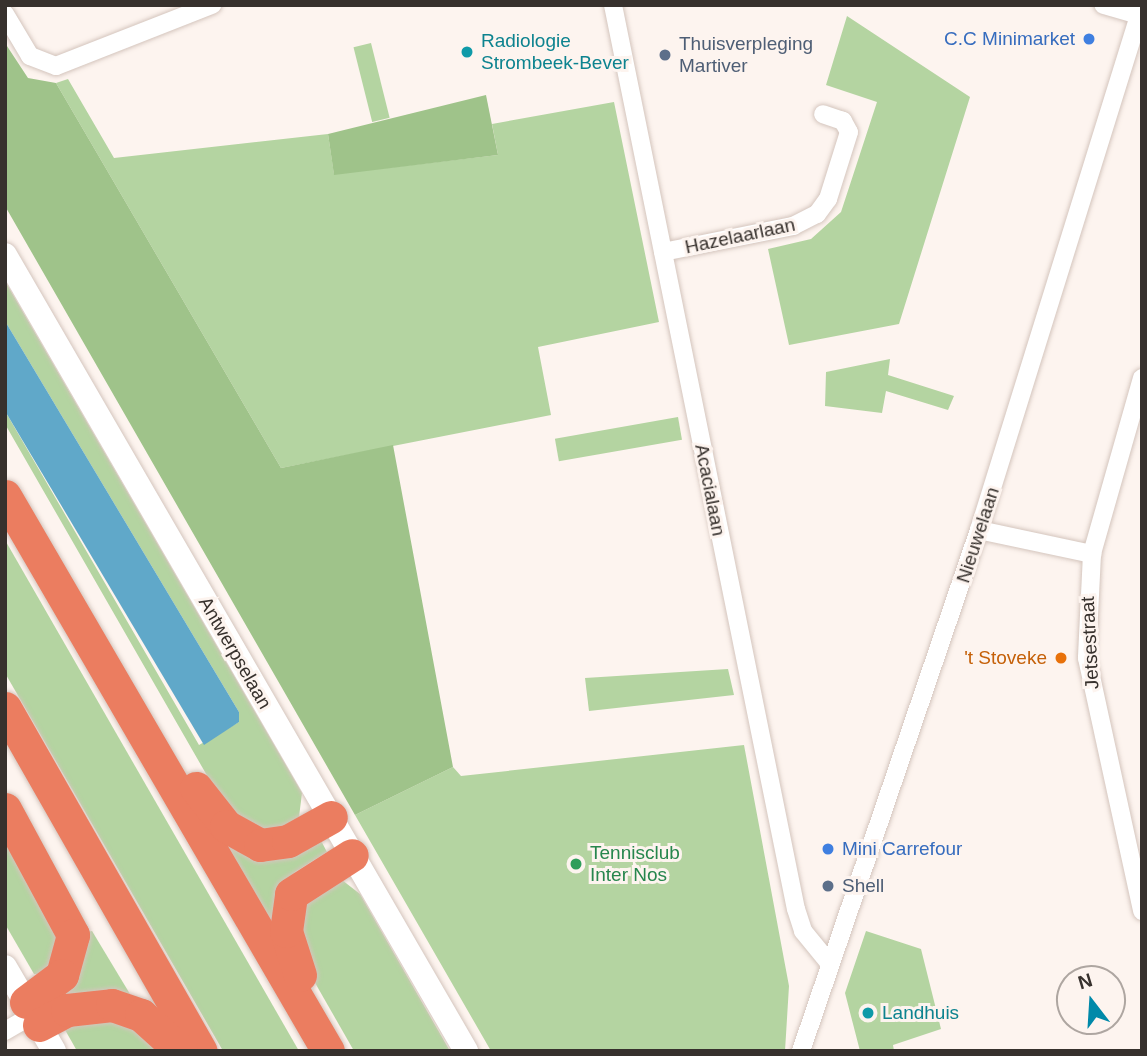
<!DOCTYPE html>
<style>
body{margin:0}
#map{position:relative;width:1147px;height:1056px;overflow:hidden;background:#fdf4ef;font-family:Arial,sans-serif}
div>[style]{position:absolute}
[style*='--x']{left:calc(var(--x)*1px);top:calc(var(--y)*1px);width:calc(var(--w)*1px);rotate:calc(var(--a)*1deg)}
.green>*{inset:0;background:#b4d4a1;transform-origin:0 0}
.forest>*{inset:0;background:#9fc38a}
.water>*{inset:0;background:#60a8c9}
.roads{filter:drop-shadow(0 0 2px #d4c5bd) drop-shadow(0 0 2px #d4c5bd)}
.minor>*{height:18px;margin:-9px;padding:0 9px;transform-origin:9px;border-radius:9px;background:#fff}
.secondary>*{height:24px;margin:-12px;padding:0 12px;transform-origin:12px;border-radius:12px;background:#fff}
.motorway>*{height:33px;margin:-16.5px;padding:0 16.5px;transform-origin:16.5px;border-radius:16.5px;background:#eb7d60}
.dots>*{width:19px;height:19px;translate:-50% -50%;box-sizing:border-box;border:4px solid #fdf4ef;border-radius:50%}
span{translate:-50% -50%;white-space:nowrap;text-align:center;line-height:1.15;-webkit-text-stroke:6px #fdf4ef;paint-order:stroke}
.shop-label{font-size:19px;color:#366cbe}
.right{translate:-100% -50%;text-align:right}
.left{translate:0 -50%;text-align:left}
.culture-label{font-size:19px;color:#0d838f}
.service-label{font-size:19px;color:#4e5e75}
.street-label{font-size:19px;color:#37312d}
.food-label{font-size:19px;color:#c56008}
.leisure-label{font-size:19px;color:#27864d}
.frame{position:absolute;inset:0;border:7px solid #37312d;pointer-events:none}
.north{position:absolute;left:1056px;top:965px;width:70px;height:70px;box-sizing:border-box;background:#fdf4ef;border:2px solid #aea6a1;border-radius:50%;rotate:343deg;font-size:19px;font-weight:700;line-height:28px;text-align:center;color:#37312d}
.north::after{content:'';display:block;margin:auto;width:24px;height:32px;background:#0089a9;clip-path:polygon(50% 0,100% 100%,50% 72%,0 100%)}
</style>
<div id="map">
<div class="green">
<i style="clip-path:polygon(847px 16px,970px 97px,899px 324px,789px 345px,768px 249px,811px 239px,841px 212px,877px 102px,826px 85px)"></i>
<i style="left:371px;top:43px;width:77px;height:18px;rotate:76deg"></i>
<i style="clip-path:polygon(68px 79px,114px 158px,328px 134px,334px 174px,498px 155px,492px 124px,614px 102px,659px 322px,538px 347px,551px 415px,281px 468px,56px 83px)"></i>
<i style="clip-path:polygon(5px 281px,302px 793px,299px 817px,271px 834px,237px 818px,209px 779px,5px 424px,5px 411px,199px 745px,239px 722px,239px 712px,5px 321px)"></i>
<i style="clip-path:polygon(890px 359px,888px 375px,954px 396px,948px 410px,886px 391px,882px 413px,825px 406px,826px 372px)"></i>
<i style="left:678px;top:417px;width:23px;height:125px;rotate:80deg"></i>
<i style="clip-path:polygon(5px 540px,299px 1051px,223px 1051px,5px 673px)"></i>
<i style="clip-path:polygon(728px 669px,734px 695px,589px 711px,585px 678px)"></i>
<i style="clip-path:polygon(744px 745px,789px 986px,785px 1051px,491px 1051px,355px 815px,453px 767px,461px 776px)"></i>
<i style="clip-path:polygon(214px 830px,319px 837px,327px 852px,295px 872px,272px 926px)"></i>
<i style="clip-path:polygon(5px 832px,62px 937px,44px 974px,34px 974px,5px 924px)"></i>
<i style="clip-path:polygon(342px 880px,360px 894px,450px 1051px,354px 1051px,306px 967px,298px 903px)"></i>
<i style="clip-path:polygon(92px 931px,133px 999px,52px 1006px,83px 933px)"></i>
<i style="clip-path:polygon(866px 931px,921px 949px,941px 1029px,893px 1045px,894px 1051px,860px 1051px,845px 993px)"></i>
<i style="clip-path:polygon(117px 1016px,162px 1051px,77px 1051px,64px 1028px,73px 1019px)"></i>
</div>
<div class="forest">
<i style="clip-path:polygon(5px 43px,28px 78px,56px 83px,281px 468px,393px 445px,453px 767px,355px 815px,5px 206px)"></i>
<i style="clip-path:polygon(486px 95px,498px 155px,334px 175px,328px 134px)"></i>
</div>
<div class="water">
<i style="clip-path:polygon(5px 321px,239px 712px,239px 722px,204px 745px,5px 411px)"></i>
</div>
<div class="roads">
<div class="minor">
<i style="--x:613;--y:5;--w:922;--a:78.56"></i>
<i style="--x:796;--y:909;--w:23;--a:72"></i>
<i style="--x:803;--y:931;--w:43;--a:50.7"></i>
<i style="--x:5;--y:14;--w:49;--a:59.2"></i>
<i style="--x:30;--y:56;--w:28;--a:21"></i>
<i style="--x:56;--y:66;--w:168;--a:-21.4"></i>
<i style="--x:663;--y:252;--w:133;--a:-11.3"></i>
<i style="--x:793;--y:226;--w:27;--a:-27"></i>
<i style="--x:817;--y:214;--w:19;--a:-54"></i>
<i style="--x:828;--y:199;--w:70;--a:-72.6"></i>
<i style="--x:849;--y:132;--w:13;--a:-119"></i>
<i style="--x:843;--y:121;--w:21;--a:-161"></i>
<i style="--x:1142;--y:378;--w:183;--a:105.9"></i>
<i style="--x:1092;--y:554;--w:104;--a:92.8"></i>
<i style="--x:1087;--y:658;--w:259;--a:77.7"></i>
<i style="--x:979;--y:530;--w:116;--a:12"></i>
<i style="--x:5;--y:1031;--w:32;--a:-30"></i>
<i style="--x:801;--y:1051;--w:551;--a:-71.14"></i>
<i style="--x:979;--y:530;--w:532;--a:-72.72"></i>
<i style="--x:1137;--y:22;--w:7;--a:-74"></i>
<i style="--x:1139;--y:15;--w:37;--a:-164"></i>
</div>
<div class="secondary">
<i style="--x:5;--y:255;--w:920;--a:59.92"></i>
<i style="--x:5;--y:967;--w:97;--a:59.7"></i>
</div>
<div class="motorway">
<i style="--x:5;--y:496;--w:642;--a:59.8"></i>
<i style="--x:5;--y:708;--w:395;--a:60.3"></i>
<i style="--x:196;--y:788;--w:48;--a:51.7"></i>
<i style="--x:226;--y:826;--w:39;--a:29"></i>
<i style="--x:260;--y:845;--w:28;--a:-8"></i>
<i style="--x:288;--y:841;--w:49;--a:-29.2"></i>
<i style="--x:5;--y:809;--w:143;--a:61.6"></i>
<i style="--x:73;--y:935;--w:41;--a:105.4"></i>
<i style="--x:62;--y:975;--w:45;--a:143.1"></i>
<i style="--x:300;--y:975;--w:46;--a:-107.7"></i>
<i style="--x:286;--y:931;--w:37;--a:-82"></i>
<i style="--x:291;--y:894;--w:72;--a:-32.6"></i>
<i style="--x:39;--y:1025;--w:32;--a:-28"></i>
<i style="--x:67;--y:1010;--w:45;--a:-6.3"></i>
<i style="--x:112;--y:1005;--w:31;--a:19"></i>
<i style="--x:141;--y:1015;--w:54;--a:42"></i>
</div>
</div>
<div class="dots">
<i style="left:1089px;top:39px;background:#3f7fe0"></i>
<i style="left:467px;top:52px;background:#0f9aa8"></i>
<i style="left:665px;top:55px;background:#5c6f8a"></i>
<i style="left:1061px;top:658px;background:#e8710a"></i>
<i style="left:828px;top:849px;background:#3f7fe0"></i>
<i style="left:576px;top:864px;background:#2e9e5b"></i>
<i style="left:828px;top:886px;background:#5c6f8a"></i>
<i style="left:868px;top:1013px;background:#0f9aa8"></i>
</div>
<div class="shop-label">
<span class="right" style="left:1075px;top:39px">C.C Minimarket</span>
<span class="left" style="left:842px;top:849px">Mini Carrefour</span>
</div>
<div class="culture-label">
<span class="left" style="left:481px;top:52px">Radiologie<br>Strombeek-Bever</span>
<span class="left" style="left:882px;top:1013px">Landhuis</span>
</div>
<div class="service-label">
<span class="left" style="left:679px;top:55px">Thuisverpleging<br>Martiver</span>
<span class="left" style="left:842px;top:886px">Shell</span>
</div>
<div class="street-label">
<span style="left:740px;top:236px;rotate:-12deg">Hazelaarlaan</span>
<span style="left:710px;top:490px;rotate:79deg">Acacialaan</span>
<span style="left:978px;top:535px;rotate:-72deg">Nieuwelaan</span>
<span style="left:1090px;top:643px;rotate:-93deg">Jetsestraat</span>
<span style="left:235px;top:653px;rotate:60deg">Antwerpselaan</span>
</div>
<div class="food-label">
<span class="right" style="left:1047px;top:658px">'t Stoveke</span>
</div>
<div class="leisure-label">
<span class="left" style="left:590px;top:864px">Tennisclub<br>Inter Nos</span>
</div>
<div class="frame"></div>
<div class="north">N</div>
</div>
